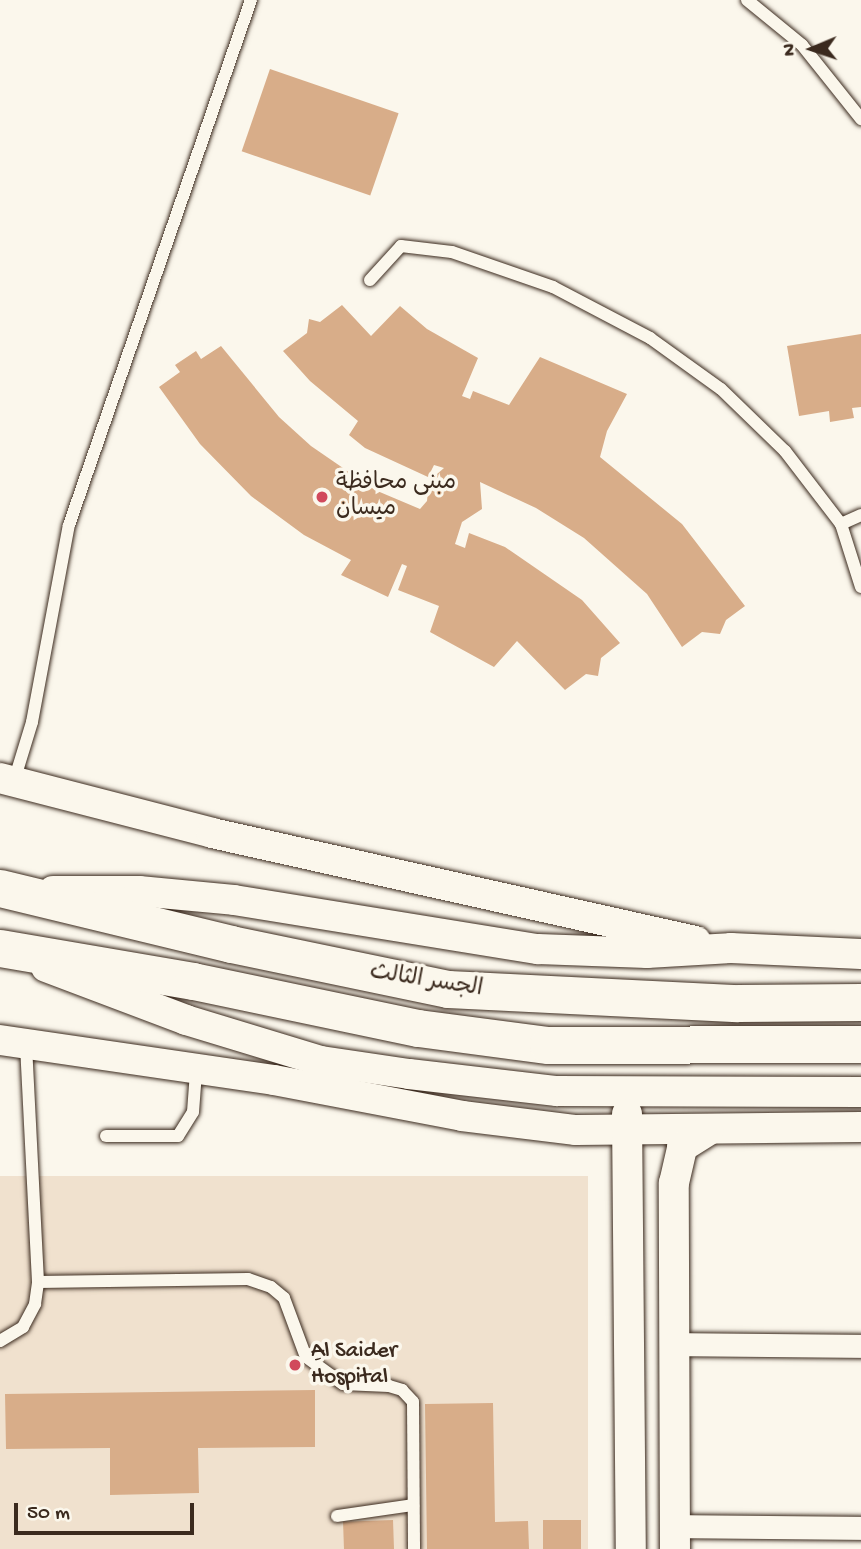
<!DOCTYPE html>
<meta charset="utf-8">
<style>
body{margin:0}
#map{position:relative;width:861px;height:1549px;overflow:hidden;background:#fbf7ec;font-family:"Gochi Hand","Playpen Sans Arabic",sans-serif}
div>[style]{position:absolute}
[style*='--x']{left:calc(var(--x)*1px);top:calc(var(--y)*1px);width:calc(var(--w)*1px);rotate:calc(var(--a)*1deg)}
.built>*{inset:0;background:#f0e1ce;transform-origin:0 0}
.building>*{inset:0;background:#d8ad89;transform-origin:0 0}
.roads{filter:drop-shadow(0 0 2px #3b2a1e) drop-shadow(0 0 2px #3b2a1e)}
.service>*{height:12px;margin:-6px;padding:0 6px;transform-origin:6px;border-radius:6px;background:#fbf7ec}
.minor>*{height:23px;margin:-11.5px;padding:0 11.5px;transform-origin:11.5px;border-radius:11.5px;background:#fbf7ec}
.tertiary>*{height:30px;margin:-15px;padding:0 15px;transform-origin:15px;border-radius:15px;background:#fbf7ec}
.primary>*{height:37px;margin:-18.5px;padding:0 18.5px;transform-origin:18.5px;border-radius:18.5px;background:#fbf7ec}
.dots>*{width:19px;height:19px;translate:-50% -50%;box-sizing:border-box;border:4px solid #fbf7ec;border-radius:50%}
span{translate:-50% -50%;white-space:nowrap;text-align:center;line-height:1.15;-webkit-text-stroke:7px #fbf7ec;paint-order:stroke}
.poi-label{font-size:23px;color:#3b2a1e}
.left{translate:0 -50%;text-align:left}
.street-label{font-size:23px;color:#3b2a1e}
.north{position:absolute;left:777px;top:14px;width:70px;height:70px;-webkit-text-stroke:5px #fbf7ec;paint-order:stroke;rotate:268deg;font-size:19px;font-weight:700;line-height:28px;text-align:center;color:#3b2a1e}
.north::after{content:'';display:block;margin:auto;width:24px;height:32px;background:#3b2a1e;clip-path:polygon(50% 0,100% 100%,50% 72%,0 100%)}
.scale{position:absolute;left:14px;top:1503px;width:180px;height:32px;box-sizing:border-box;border:4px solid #3b2a1e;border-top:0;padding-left:9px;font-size:21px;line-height:24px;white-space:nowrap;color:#3b2a1e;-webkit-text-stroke:5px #fbf7ec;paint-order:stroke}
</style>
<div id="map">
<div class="built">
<i style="left:588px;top:1176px;width:373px;height:588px;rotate:90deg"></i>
</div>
<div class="building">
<i style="left:270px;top:69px;width:136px;height:87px;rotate:19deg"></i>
<i style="clip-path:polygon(342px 305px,371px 336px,400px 306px,427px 329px,478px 358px,462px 396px,470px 399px,473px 391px,509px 405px,540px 357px,627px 394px,607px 431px,600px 457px,682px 524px,745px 606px,726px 620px,720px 634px,702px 632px,682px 647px,647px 594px,584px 538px,536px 508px,480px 482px,482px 509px,462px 522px,455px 544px,465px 548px,469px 533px,505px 547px,582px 600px,620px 643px,601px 658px,598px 676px,586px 674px,565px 690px,517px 641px,494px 667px,430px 632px,439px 606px,398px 590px,407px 566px,402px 564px,388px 597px,341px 575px,351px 560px,304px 535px,251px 496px,200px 444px,159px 387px,180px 372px,175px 365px,196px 351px,201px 359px,221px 346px,279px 417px,311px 446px,375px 490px,420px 509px,427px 501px,429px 481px,444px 468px,434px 465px,428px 477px,365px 448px,349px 435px,358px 421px,310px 381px,283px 351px,307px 333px,309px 319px,320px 322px)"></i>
<i style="clip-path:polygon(861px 334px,861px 407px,852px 408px,854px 418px,830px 422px,829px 411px,799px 416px,787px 346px)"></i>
<i style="clip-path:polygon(315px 1390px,315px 1447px,198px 1448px,199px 1493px,110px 1495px,110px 1448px,6px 1449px,5px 1394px)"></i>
<i style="clip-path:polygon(493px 1403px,495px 1522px,528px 1521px,529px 1549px,427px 1549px,425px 1404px)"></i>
<i style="left:393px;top:1520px;width:29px;height:50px;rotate:88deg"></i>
<i style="left:543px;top:1520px;width:38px;height:29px"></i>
</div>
<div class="roads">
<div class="service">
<i style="--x:747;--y:0;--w:71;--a:39.3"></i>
<i style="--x:802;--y:45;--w:95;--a:51.4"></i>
<i style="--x:370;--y:280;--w:46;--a:-47.6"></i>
<i style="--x:401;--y:246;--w:51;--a:6.7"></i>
<i style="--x:452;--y:252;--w:107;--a:19.1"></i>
<i style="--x:553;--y:287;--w:110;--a:27.7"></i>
<i style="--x:650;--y:338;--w:87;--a:35.7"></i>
<i style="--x:721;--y:389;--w:89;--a:44.1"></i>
<i style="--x:785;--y:451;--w:92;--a:52.5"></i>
<i style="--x:841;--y:524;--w:66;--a:72.4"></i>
<i style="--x:841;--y:524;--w:22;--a:-24"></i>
<i style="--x:14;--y:781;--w:62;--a:-73"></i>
<i style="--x:32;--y:722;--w:200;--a:-79.4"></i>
<i style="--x:69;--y:525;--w:556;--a:-70.88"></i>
<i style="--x:26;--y:1045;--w:237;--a:87.1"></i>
<i style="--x:38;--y:1282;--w:210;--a:-0.8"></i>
<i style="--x:248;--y:1279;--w:24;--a:19"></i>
<i style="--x:271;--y:1287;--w:17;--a:40"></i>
<i style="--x:284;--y:1298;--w:63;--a:69.6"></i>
<i style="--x:306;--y:1357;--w:46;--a:36.1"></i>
<i style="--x:343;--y:1384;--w:46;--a:2.5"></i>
<i style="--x:389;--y:1386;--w:14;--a:17"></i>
<i style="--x:402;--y:1390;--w:16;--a:47"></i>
<i style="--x:413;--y:1402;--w:147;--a:89.6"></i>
<i style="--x:106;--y:1136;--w:72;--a:0"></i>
<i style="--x:178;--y:1136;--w:28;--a:-58"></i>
<i style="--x:193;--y:1112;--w:40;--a:-85.7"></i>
<i style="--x:0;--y:1341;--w:27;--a:-31"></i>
<i style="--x:23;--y:1327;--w:26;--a:-62"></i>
<i style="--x:35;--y:1304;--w:22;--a:-82"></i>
<i style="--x:337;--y:1516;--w:77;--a:-8.2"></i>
</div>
<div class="minor">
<i style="--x:674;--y:1344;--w:187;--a:0.6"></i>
<i style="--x:675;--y:1526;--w:186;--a:0.6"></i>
</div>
<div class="tertiary">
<i style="--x:0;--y:778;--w:219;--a:14.5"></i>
<i style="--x:212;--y:833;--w:496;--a:12.6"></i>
<i style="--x:53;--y:891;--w:86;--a:0"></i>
<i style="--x:139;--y:891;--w:95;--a:5.4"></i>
<i style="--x:234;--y:900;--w:308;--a:9.2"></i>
<i style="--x:538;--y:949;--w:109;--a:2.1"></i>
<i style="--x:647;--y:953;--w:84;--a:-3.4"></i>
<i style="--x:731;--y:948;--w:130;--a:2.6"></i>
<i style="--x:46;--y:967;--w:150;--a:20.7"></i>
<i style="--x:186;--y:1020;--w:141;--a:16.9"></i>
<i style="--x:321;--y:1061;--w:89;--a:8.4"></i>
<i style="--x:409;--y:1074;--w:149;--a:6.6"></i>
<i style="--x:557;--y:1091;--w:304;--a:0.2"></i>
<i style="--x:0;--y:1040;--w:277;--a:8.3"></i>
<i style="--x:274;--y:1080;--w:191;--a:10.8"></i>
<i style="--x:462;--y:1116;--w:115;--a:7"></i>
<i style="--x:576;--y:1130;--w:285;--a:-0.6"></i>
<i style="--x:627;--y:1114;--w:435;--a:89.5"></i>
<i style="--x:675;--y:1549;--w:366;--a:-90.2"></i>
<i style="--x:674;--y:1183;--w:37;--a:-77"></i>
<i style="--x:682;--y:1147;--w:31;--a:-32"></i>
</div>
<div class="primary">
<i style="--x:0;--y:888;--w:238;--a:13.6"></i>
<i style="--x:231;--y:944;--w:222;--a:11.7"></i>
<i style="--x:448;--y:989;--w:290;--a:2.8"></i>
<i style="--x:738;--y:1003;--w:123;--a:-0.5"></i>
<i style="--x:0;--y:948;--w:196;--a:9.7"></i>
<i style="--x:193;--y:981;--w:230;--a:11.8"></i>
<i style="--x:418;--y:1028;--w:131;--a:7.5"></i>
<i style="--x:548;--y:1045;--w:313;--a:-0.2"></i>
</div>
</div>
<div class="dots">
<i style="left:322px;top:497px;background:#d1495b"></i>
<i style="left:295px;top:1365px;background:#d1495b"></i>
</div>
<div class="poi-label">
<span class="left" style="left:336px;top:497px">مبنى محافظة<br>ميسان</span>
<span class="left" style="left:311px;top:1365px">ِAl Saider<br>Hospital</span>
</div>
<div class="street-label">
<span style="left:426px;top:982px;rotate:9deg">الجسر الثالث</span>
</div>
<div class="north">N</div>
<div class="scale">50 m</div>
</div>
